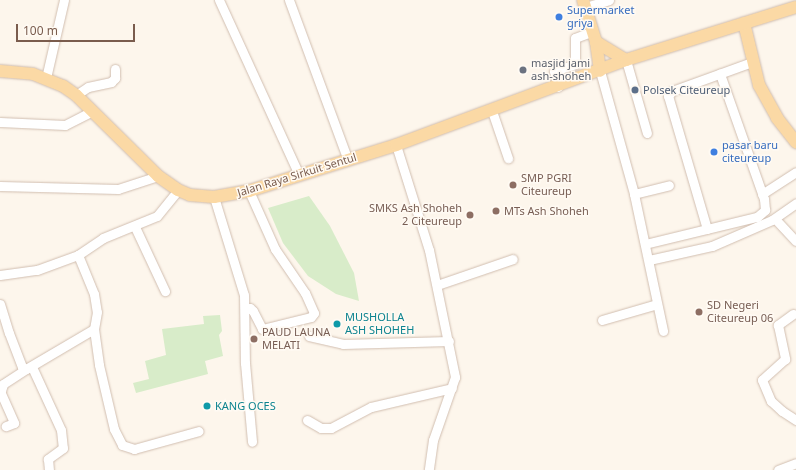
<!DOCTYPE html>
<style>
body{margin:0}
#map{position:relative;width:796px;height:470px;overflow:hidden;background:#fdf6ec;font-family:"Noto Sans",sans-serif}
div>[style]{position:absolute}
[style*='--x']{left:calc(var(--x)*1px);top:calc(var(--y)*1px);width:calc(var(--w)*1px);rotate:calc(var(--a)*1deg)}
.green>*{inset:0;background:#d8ecc9}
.roads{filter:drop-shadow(0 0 1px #d1beb0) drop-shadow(0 0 1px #d1beb0)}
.minor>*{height:9px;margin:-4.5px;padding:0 4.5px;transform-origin:4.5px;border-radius:4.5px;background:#fff}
.major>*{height:12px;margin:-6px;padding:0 6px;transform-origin:6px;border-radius:6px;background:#fbd9a5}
.dots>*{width:11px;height:11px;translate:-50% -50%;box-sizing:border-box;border:2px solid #fffaf3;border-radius:50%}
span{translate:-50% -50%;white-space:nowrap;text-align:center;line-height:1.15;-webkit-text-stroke:3px #fffaf3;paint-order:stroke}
.shop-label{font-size:11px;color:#366cbe}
.left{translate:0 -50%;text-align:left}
.worship-label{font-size:11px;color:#5b616d}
.service-label{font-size:11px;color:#4e5e75}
.street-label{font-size:11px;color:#7a5c4d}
.education-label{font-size:11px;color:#785e54}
.right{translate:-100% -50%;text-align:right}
.culture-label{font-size:11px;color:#0d838f}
.scale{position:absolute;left:16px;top:24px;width:119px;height:18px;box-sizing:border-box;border:2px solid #7a5c4d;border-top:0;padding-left:5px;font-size:12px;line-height:14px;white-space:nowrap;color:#7a5c4d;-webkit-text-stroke:3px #fffaf3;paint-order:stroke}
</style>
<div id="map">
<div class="green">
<i style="clip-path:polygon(309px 196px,330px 226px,354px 273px,359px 301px,336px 294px,308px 276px,283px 243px,268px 208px)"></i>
<i style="clip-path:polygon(220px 315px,222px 331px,219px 335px,223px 356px,205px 361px,208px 374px,136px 393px,133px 383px,149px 379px,145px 361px,166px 355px,162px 329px,204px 324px,203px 316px)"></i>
</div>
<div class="roads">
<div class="minor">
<i style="--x:219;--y:0;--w:192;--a:65.4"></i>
<i style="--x:289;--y:0;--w:171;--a:69.8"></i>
<i style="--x:585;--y:7;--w:25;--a:-16"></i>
<i style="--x:626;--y:60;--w:76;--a:74"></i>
<i style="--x:600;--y:71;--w:128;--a:74.5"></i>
<i style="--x:634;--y:194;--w:140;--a:78"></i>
<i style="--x:46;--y:78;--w:80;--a:-77"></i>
<i style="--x:558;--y:87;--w:16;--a:-104"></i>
<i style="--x:554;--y:71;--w:22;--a:-18"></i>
<i style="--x:575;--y:64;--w:26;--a:-90"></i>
<i style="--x:575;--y:38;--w:19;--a:-21"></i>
<i style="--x:76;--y:95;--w:14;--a:-34"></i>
<i style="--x:88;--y:87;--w:24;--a:-12"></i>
<i style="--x:111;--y:82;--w:6;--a:-45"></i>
<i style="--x:115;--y:78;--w:9;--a:-90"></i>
<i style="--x:492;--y:111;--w:50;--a:71.2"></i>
<i style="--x:0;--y:122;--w:65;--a:2.6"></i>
<i style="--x:65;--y:125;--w:30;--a:-27"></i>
<i style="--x:396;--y:145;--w:110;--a:72.6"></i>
<i style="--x:429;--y:250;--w:130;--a:78.4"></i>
<i style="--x:455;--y:377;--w:67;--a:109.2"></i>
<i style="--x:433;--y:440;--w:30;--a:98"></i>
<i style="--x:0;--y:186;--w:118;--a:1.5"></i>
<i style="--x:118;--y:189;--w:42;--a:-18"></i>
<i style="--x:634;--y:194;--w:36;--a:-14"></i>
<i style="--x:762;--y:194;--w:40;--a:-32.9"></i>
<i style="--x:214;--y:197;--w:102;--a:73"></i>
<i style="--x:244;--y:295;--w:68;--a:89.2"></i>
<i style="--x:245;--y:363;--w:79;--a:84.9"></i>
<i style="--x:778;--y:222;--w:26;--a:47"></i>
<i style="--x:135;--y:227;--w:71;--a:64.9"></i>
<i style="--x:707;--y:229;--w:139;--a:-106.3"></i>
<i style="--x:668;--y:96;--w:6;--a:-51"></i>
<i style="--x:672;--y:91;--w:85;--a:-19.9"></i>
<i style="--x:645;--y:244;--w:115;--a:-13.6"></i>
<i style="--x:757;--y:217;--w:11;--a:-41"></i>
<i style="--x:765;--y:210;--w:11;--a:-95"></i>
<i style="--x:764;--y:199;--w:133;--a:-109.4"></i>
<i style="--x:78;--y:255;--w:42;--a:67.7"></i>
<i style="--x:94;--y:294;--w:18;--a:81"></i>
<i style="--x:97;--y:312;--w:17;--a:100"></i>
<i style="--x:94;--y:329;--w:36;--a:82"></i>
<i style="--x:99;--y:365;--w:66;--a:76.8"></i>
<i style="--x:114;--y:429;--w:18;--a:63"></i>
<i style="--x:122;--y:445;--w:13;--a:18"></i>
<i style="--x:134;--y:449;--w:67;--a:-15.5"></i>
<i style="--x:649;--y:260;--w:65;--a:-12.5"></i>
<i style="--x:712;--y:246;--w:65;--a:-23.4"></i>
<i style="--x:772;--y:220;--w:29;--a:-35"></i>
<i style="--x:0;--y:275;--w:37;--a:-8"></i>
<i style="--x:37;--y:270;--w:44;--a:-20.1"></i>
<i style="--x:78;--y:255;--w:30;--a:-34"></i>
<i style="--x:103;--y:238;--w:58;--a:-22.2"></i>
<i style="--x:157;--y:216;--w:33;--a:-51"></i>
<i style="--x:437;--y:285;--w:80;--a:-18.9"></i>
<i style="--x:0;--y:304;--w:30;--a:73"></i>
<i style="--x:9;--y:333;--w:36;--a:69"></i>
<i style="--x:22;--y:367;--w:4;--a:27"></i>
<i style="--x:26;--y:369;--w:79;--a:-30.5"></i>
<i style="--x:245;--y:310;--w:5;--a:-22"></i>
<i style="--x:250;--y:308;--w:4;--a:45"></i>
<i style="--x:253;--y:311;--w:20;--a:63"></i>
<i style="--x:262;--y:329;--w:50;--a:-13.8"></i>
<i style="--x:311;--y:317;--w:5;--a:-53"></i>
<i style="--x:314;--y:313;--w:22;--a:-114"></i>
<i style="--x:305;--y:293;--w:53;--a:-124.3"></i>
<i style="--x:275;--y:249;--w:64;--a:-114.1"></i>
<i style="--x:793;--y:314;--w:19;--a:144"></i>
<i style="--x:778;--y:325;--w:35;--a:78"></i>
<i style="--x:785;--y:359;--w:31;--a:138"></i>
<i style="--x:762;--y:380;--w:23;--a:67"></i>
<i style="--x:771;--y:401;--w:15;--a:42"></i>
<i style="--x:782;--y:411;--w:17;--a:33"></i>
<i style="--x:602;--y:320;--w:57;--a:-16.2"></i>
<i style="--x:309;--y:336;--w:35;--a:13"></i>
<i style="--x:343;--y:344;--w:106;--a:-1.6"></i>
<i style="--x:32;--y:367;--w:69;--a:65.3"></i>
<i style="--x:61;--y:430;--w:18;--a:84"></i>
<i style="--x:63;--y:448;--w:19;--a:144"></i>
<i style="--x:48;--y:459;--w:11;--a:85"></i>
<i style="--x:0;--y:391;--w:35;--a:66"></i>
<i style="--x:14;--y:423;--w:9;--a:159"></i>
<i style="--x:1;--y:391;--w:7;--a:-74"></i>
<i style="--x:3;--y:384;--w:27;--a:-33"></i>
<i style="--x:307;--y:420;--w:16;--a:30"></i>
<i style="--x:321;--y:428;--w:10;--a:0"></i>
<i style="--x:331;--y:428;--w:45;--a:-27.7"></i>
<i style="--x:371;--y:407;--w:83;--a:-13.2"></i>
<i style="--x:778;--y:470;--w:19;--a:-21"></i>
</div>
<div class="major">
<i style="--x:583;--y:0;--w:44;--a:72.8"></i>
<i style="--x:596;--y:42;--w:29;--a:82"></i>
<i style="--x:744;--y:23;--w:64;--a:76.4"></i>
<i style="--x:759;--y:85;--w:38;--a:61"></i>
<i style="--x:777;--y:118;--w:31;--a:52"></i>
<i style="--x:596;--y:42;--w:35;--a:31"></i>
<i style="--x:0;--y:71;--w:33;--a:5"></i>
<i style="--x:33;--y:74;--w:32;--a:22"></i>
<i style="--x:63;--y:86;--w:16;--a:35"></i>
<i style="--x:76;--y:95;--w:115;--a:44.6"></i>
<i style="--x:158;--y:176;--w:24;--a:35"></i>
<i style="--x:178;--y:190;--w:13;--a:23"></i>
<i style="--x:190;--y:195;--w:24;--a:5"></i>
<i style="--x:214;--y:197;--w:36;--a:-10"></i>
<i style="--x:249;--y:191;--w:154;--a:-17.4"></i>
<i style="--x:396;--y:145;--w:245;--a:-20.3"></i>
<i style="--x:626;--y:60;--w:178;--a:-17.3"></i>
</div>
</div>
<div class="dots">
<i style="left:559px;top:17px;background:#3f7fe0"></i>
<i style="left:523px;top:70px;background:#6b7280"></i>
<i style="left:635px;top:90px;background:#5c6f8a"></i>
<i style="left:714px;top:152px;background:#3f7fe0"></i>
<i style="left:513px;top:185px;background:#8d6e63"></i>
<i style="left:496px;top:211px;background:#8d6e63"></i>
<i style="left:470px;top:215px;background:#8d6e63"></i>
<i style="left:699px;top:312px;background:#8d6e63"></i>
<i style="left:337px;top:324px;background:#0f9aa8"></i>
<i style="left:254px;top:339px;background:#8d6e63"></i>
<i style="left:207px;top:406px;background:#0f9aa8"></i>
</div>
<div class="shop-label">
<span class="left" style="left:567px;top:17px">Supermarket<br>griya</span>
<span class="left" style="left:722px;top:152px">pasar baru<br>citeureup</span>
</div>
<div class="worship-label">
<span class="left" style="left:531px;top:70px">masjid jami<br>ash-shoheh</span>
</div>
<div class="service-label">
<span class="left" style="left:643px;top:90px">Polsek Citeureup</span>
</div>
<div class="street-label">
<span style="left:297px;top:175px;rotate:-17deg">Jalan Raya Sirkuit Sentul</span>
</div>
<div class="education-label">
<span class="left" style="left:521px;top:185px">SMP PGRI<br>Citeureup</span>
<span class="right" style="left:462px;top:215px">SMKS Ash Shoheh<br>2 Citeureup</span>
<span class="left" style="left:504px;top:211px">MTs Ash Shoheh</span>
<span class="left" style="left:707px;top:312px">SD Negeri<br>Citeureup 06</span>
<span class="left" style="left:262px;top:339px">PAUD LAUNA<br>MELATI</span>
</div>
<div class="culture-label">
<span class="left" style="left:345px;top:324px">MUSHOLLA<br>ASH SHOHEH</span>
<span class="left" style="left:215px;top:406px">KANG OCES</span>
</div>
<div class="scale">100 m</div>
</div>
